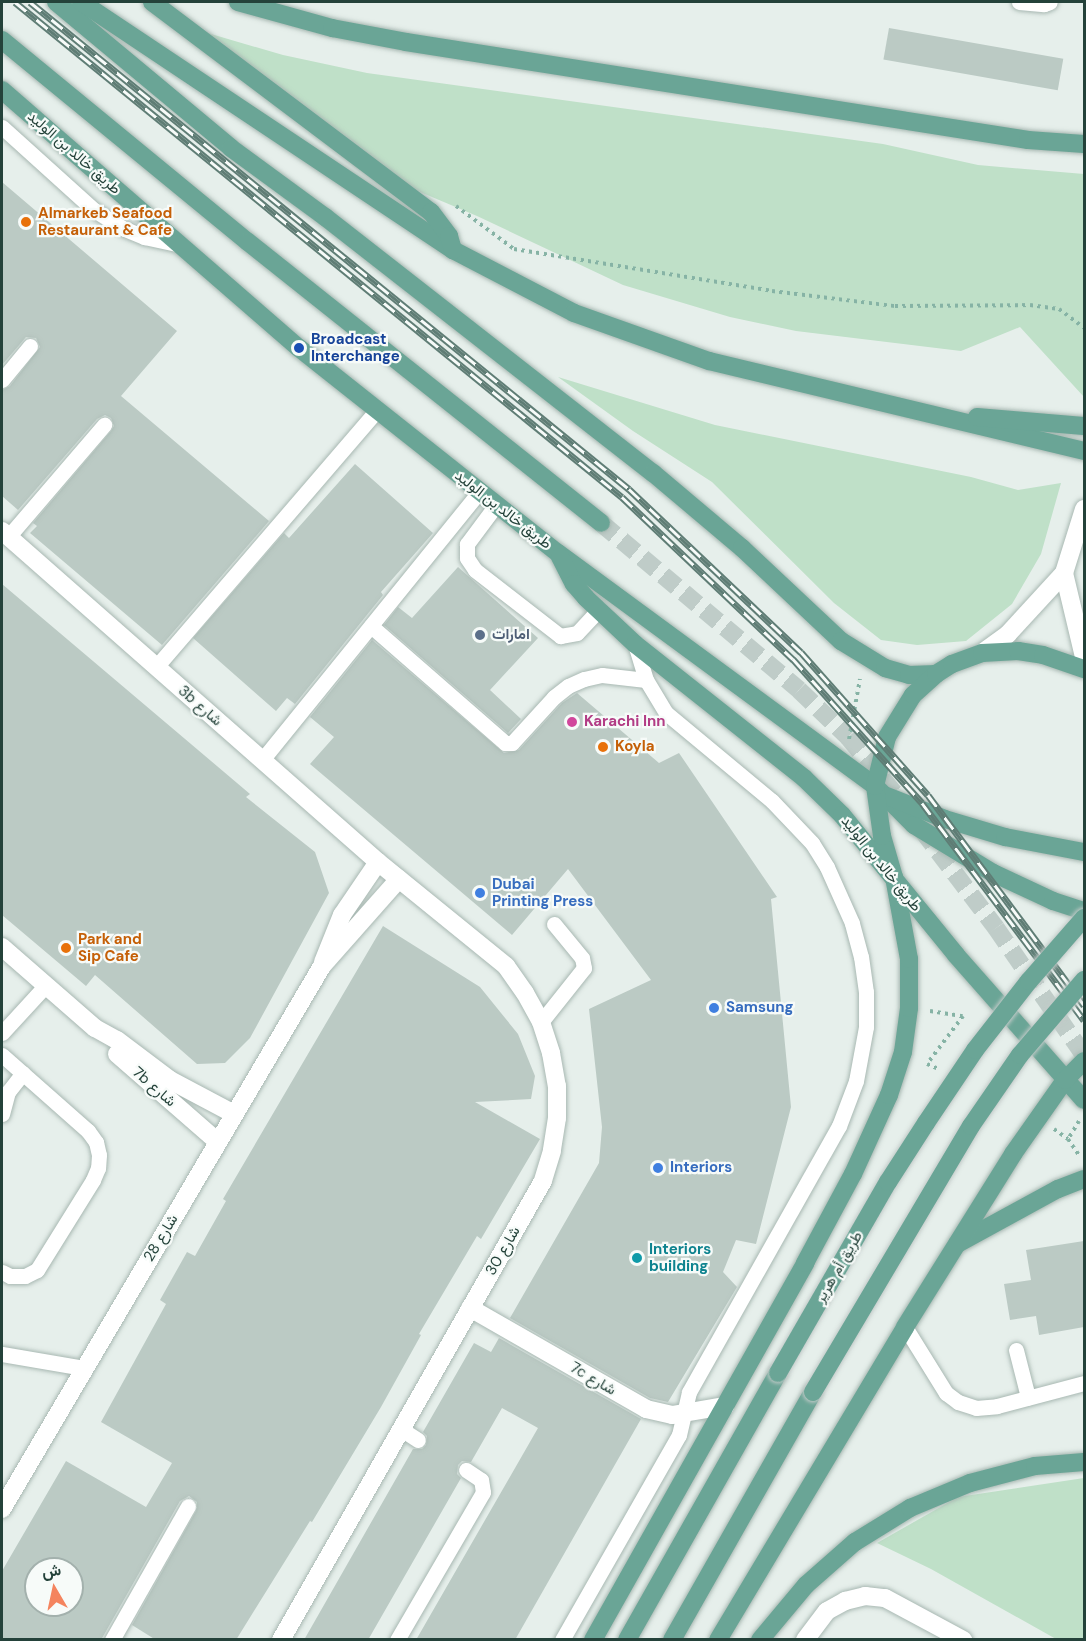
<!DOCTYPE html>
<meta charset="utf-8">
<style>
body{margin:0}
#map{position:relative;width:1086px;height:1641px;overflow:hidden;background:#e6efeb;font-family:"DM Sans",Vazirmatn,sans-serif}
div>[style]{position:absolute}
[style*='--x']{left:calc(var(--x)*1px);top:calc(var(--y)*1px);width:calc(var(--w)*1px);rotate:calc(var(--a)*1deg)}
.green>*{inset:0;background:#bfe0c8}
.building>*{inset:0;background:#bbcac4;transform-origin:0 0}
.primary-tunnel>*{height:18px;margin-top:-9px;transform-origin:0;background:repeating-linear-gradient(90deg,#bfccc8 0 18px,transparent 0 27px)}
.path>*{height:4px;margin-top:-2px;transform-origin:0;background:repeating-linear-gradient(90deg,#86b3a5 0 3px,transparent 0 7.5px)}
.roads{filter:drop-shadow(0 0 2px #a8b8b2) drop-shadow(0 0 2px #a8b8b2)}
.lane>*{height:15px;margin:-7.5px;padding:0 7.5px;transform-origin:7.5px;border-radius:7.5px;background:#fff}
.street>*{height:18px;margin:-9px;padding:0 9px;transform-origin:9px;border-radius:9px;background:#fff}
.secondary>*{height:18px;margin:-9px;padding:0 9px;transform-origin:9px;border-radius:9px;background:#fff}
.primary>*{height:18px;margin:-9px;padding:0 9px;transform-origin:9px;border-radius:9px;background:#6aa596}
.rail>*{height:7px;margin-top:-3.5px;transform-origin:0;background:repeating-linear-gradient(90deg,#f7fbf9 0 14px,#5f7d75 0 28px);box-sizing:border-box;border-block:2px solid #5f7d75}
.bridges{filter:drop-shadow(0 0 2px #c2cac8) drop-shadow(0 0 2px #c2cac8)}
.primary-bridge>*{height:18px;margin:-9px;padding:0 9px;transform-origin:9px;border-radius:9px;background:#6aa596}
.dots>*{width:16px;height:16px;translate:-50% -50%;box-sizing:border-box;border:3px solid #f7fbf9;border-radius:50%}
span{translate:-50% -50%;white-space:nowrap;text-align:center;line-height:1.15;-webkit-text-stroke:4.5px #f7fbf9;paint-order:stroke}
.street-label{font-size:15px;color:#24423a}
.food-label{font-size:15px;color:#c56008;font-weight:700}
.left{translate:0 -50%;text-align:left}
.transit-label{font-size:15px;color:#164399;font-weight:700}
.service-label{font-size:15px;color:#4e5e75;font-weight:700}
.hotel-label{font-size:15px;color:#b23c85;font-weight:700}
.shop-label{font-size:15px;color:#366cbe;font-weight:700}
.culture-label{font-size:15px;color:#0d838f;font-weight:700}
.frame{position:absolute;inset:0;border:3px solid #24423a;pointer-events:none}
.north{position:absolute;left:24px;top:1557px;width:60px;height:60px;box-sizing:border-box;background:#f7fbf9;border:2px solid #a3b1ad;border-radius:50%;rotate:351deg;font-size:16px;font-weight:700;line-height:24px;text-align:center;color:#24423a}
.north::after{content:'';display:block;margin:auto;width:21px;height:27px;background:#f4845f;clip-path:polygon(50% 0,100% 100%,50% 72%,0 100%)}
</style>
<div id="map">
<div class="green">
<i style="clip-path:polygon(160px 14px,211px 34px,283px 55px,367px 73px,883px 144px,978px 165px,1084px 174px,1084px 397px,1020px 327px,961px 351px,796px 331px,730px 317px,623px 285px,477px 216px,394px 181px)"></i>
<i style="clip-path:polygon(558px 377px,715px 425px,971px 477px,1018px 490px,1061px 483px,1041px 554px,1012px 604px,966px 641px,917px 645px,881px 640px,834px 603px,712px 482px,633px 431px)"></i>
<i style="clip-path:polygon(1084px 1478px,1084px 1639px,1056px 1639px,931px 1569px,877px 1543px,958px 1497px)"></i>
</div>
<div class="building">
<i style="left:889px;top:28px;width:177px;height:32px;rotate:10deg"></i>
<i style="clip-path:polygon(2px 182px,177px 331px,121px 396px,269px 521px,162px 645px,30px 533px,37px 526px,33px 523px,111px 431px,114px 426px,111px 418px,105px 415px,97px 419px,18px 510px,2px 496px,2px 390px,10px 386px,40px 347px,36px 338px,26px 337px,2px 365px)"></i>
<i style="clip-path:polygon(355px 464px,433px 533px,381px 592px,383px 595px,295px 704px,287px 698px,276px 711px,193px 638px,284px 533px,289px 538px)"></i>
<i style="clip-path:polygon(458px 567px,538px 638px,490px 690px,521px 719px,508px 733px,384px 625px,398px 607px,412px 618px)"></i>
<i style="clip-path:polygon(2px 584px,250px 794px,246px 797px,315px 852px,329px 893px,250px 1038px,225px 1063px,197px 1064px,95px 975px,86px 986px,2px 915px)"></i>
<i style="clip-path:polygon(372px 640px,504px 753px,519px 750px,562px 703px,577px 693px,659px 763px,679px 753px,777px 897px,771px 899px,791px 1107px,756px 1244px,736px 1240px,723px 1272px,737px 1287px,668px 1402px,650px 1398px,510px 1318px,599px 1163px,602px 1127px,589px 1009px,651px 980px,568px 869px,512px 935px,310px 764px,334px 737px,310px 717px)"></i>
<i style="clip-path:polygon(evenodd,383px 926px,480px 987px,518px 1034px,535px 1076px,531px 1099px,475px 1102px,540px 1139px,481px 1239px,477px 1236px,419px 1334px,421px 1335px,381px 1407px,312px 1522px,310px 1521px,236px 1640px,156px 1640px,132px 1625px,196px 1511px,197px 1502px,189px 1496px,180px 1501px,101px 1640px,2px 1640px,2px 1571px,66px 1461px,146px 1507px,172px 1463px,101px 1422px,166px 1304px,160px 1300px,187px 1252px,195px 1256px,226px 1201px,223px 1199px,383px 926px,36px 1569px,72px 1569px,72px 1605px,36px 1605px,36px 1569px)"></i>
<i style="clip-path:polygon(1084px 1241px,1084px 1327px,1039px 1335px,1036px 1316px,1010px 1320px,1004px 1284px,1031px 1280px,1026px 1250px)"></i>
<i style="clip-path:polygon(499px 1338px,641px 1419px,515px 1640px,416px 1640px,538px 1428px,502px 1408px,471px 1462px,462px 1461px,458px 1465px,457px 1474px,461px 1478px,368px 1640px,304px 1640px,413px 1449px,422px 1449px,426px 1445px,427px 1436px,423px 1432px,474px 1343px,491px 1352px)"></i>
</div>
<div class="primary-tunnel">
<i style="--x:601;--y:523;--w:259;--a:40.1"></i>
<i style="--x:799;--y:690;--w:68;--a:43.8"></i>
<i style="--x:848;--y:737;--w:91;--a:50.4"></i>
<i style="--x:922;--y:830;--w:123;--a:52.9"></i>
<i style="--x:996;--y:928;--w:155;--a:55.3"></i>
</div>
<div class="path">
<i style="--x:456;--y:206;--w:72;--a:36.6"></i>
<i style="--x:514;--y:249;--w:261;--a:9.2"></i>
<i style="--x:772;--y:291;--w:124;--a:7"></i>
<i style="--x:895;--y:306;--w:135;--a:-0.4"></i>
<i style="--x:1030;--y:305;--w:29;--a:8"></i>
<i style="--x:1059;--y:309;--w:31;--a:37"></i>
<i style="--x:849;--y:739;--w:61;--a:-79.6"></i>
<i style="--x:930;--y:1011;--w:33;--a:9"></i>
<i style="--x:963;--y:1016;--w:60;--a:126.9"></i>
<i style="--x:927;--y:1064;--w:13;--a:23"></i>
<i style="--x:1079;--y:1121;--w:21;--a:121"></i>
<i style="--x:1068;--y:1139;--w:22;--a:56"></i>
<i style="--x:1054;--y:1129;--w:17;--a:36"></i>
</div>
<div class="roads">
<div class="lane">
<i style="--x:1019;--y:2;--w:25;--a:5"></i>
<i style="--x:1044;--y:4;--w:6;--a:-18"></i>
<i style="--x:2;--y:127;--w:124;--a:42.1"></i>
<i style="--x:94;--y:210;--w:36;--a:32"></i>
<i style="--x:125;--y:229;--w:21;--a:23"></i>
<i style="--x:144;--y:237;--w:39;--a:12"></i>
<i style="--x:2;--y:380;--w:44;--a:-50.5"></i>
<i style="--x:496;--y:505;--w:49;--a:126.6"></i>
<i style="--x:467;--y:544;--w:14;--a:90"></i>
<i style="--x:467;--y:558;--w:14;--a:56"></i>
<i style="--x:475;--y:570;--w:108;--a:37.8"></i>
<i style="--x:560;--y:636;--w:17;--a:-10"></i>
<i style="--x:577;--y:633;--w:33;--a:-47"></i>
<i style="--x:8;--y:537;--w:148;--a:-49.4"></i>
<i style="--x:371;--y:626;--w:178;--a:41.1"></i>
<i style="--x:505;--y:743;--w:7;--a:0"></i>
<i style="--x:512;--y:743;--w:62;--a:-47.6"></i>
<i style="--x:554;--y:697;--w:18;--a:-38"></i>
<i style="--x:568;--y:686;--w:17;--a:-24"></i>
<i style="--x:584;--y:679;--w:18;--a:-13"></i>
<i style="--x:602;--y:675;--w:44;--a:6.5"></i>
<i style="--x:156;--y:667;--w:339;--a:-49.3"></i>
<i style="--x:262;--y:760;--w:346;--a:-51"></i>
<i style="--x:541;--y:1022;--w:69;--a:-51.5"></i>
<i style="--x:584;--y:968;--w:10;--a:-101"></i>
<i style="--x:582;--y:958;--w:44;--a:-129.5"></i>
<i style="--x:2;--y:1033;--w:65;--a:-47.5"></i>
<i style="--x:2;--y:1055;--w:115;--a:41.5"></i>
<i style="--x:88;--y:1131;--w:14;--a:54"></i>
<i style="--x:96;--y:1142;--w:13;--a:77"></i>
<i style="--x:99;--y:1155;--w:13;--a:94"></i>
<i style="--x:98;--y:1168;--w:13;--a:113"></i>
<i style="--x:93;--y:1180;--w:106;--a:121.9"></i>
<i style="--x:37;--y:1270;--w:13;--a:153"></i>
<i style="--x:25;--y:1276;--w:15;--a:180"></i>
<i style="--x:10;--y:1276;--w:9;--a:-153"></i>
<i style="--x:2;--y:1114;--w:23;--a:-75"></i>
<i style="--x:8;--y:1092;--w:24;--a:-52"></i>
<i style="--x:905;--y:1327;--w:78;--a:58.2"></i>
<i style="--x:946;--y:1393;--w:15;--a:37"></i>
<i style="--x:958;--y:1402;--w:19;--a:18"></i>
<i style="--x:976;--y:1408;--w:21;--a:-5"></i>
<i style="--x:997;--y:1406;--w:90;--a:-14.8"></i>
<i style="--x:1016;--y:1350;--w:49;--a:75.7"></i>
<i style="--x:2;--y:1354;--w:83;--a:9.7"></i>
<i style="--x:401;--y:1429;--w:20;--a:33"></i>
<i style="--x:112;--y:1640;--w:154;--a:-60.4"></i>
<i style="--x:397;--y:1640;--w:171;--a:-59.8"></i>
<i style="--x:483;--y:1492;--w:12;--a:-99"></i>
<i style="--x:481;--y:1480;--w:18;--a:-146"></i>
<i style="--x:562;--y:1640;--w:236;--a:-60.3"></i>
<i style="--x:679;--y:1435;--w:44;--a:-76.9"></i>
<i style="--x:689;--y:1392;--w:305;--a:-60.6"></i>
<i style="--x:839;--y:1126;--w:48;--a:-69.3"></i>
<i style="--x:856;--y:1081;--w:55;--a:-79.5"></i>
<i style="--x:866;--y:1027;--w:35;--a:-90"></i>
<i style="--x:866;--y:992;--w:35;--a:-98"></i>
<i style="--x:861;--y:957;--w:35;--a:-105"></i>
<i style="--x:852;--y:923;--w:61;--a:-114.1"></i>
<i style="--x:827;--y:867;--w:28;--a:-122"></i>
<i style="--x:812;--y:843;--w:58;--a:-133.6"></i>
<i style="--x:772;--y:801;--w:138;--a:-140.3"></i>
<i style="--x:666;--y:713;--w:39;--a:-121"></i>
<i style="--x:646;--y:680;--w:38;--a:-107"></i>
</div>
<div class="street">
<i style="--x:2;--y:531;--w:501;--a:41.36"></i>
<i style="--x:378;--y:862;--w:165;--a:39.1"></i>
<i style="--x:506;--y:966;--w:33;--a:55"></i>
<i style="--x:525;--y:993;--w:33;--a:61"></i>
<i style="--x:541;--y:1022;--w:33;--a:72"></i>
<i style="--x:551;--y:1053;--w:34;--a:80"></i>
<i style="--x:557;--y:1086;--w:32;--a:90"></i>
<i style="--x:557;--y:1118;--w:33;--a:99"></i>
<i style="--x:552;--y:1151;--w:31;--a:107"></i>
<i style="--x:543;--y:1181;--w:529;--a:119.72"></i>
<i style="--x:2;--y:947;--w:123;--a:41.1"></i>
<i style="--x:95;--y:1028;--w:25;--a:29"></i>
<i style="--x:117;--y:1040;--w:66;--a:37"></i>
<i style="--x:170;--y:1080;--w:72;--a:28"></i>
<i style="--x:323;--y:962;--w:51;--a:-68"></i>
<i style="--x:342;--y:915;--w:64;--a:-55.8"></i>
<i style="--x:117;--y:1054;--w:134;--a:41.1"></i>
<i style="--x:470;--y:1308;--w:203;--a:29.8"></i>
<i style="--x:646;--y:1409;--w:27;--a:13"></i>
<i style="--x:672;--y:1415;--w:54;--a:-9.6"></i>
<i style="--x:2;--y:1509;--w:630;--a:-59.49"></i>
<i style="--x:322;--y:966;--w:116;--a:-48.5"></i>
<i style="--x:805;--y:1640;--w:36;--a:-53"></i>
<i style="--x:827;--y:1611;--w:21;--a:-29"></i>
<i style="--x:845;--y:1601;--w:21;--a:-14"></i>
<i style="--x:865;--y:1596;--w:20;--a:6"></i>
<i style="--x:885;--y:1598;--w:89;--a:28.3"></i>
</div>
<div class="secondary">
<i style="--x:1064;--y:573;--w:86;--a:76.6"></i>
<i style="--x:982;--y:653;--w:32;--a:-36"></i>
<i style="--x:1008;--y:634;--w:83;--a:-47.4"></i>
<i style="--x:1064;--y:573;--w:67;--a:-72.6"></i>
</div>
<div class="primary">
<i style="--x:56;--y:2;--w:228;--a:39.8"></i>
<i style="--x:231;--y:148;--w:117;--a:36.3"></i>
<i style="--x:325;--y:217;--w:416;--a:38"></i>
<i style="--x:653;--y:473;--w:116;--a:40.1"></i>
<i style="--x:742;--y:548;--w:136;--a:43.2"></i>
<i style="--x:841;--y:641;--w:52;--a:31.5"></i>
<i style="--x:885;--y:668;--w:25;--a:16"></i>
<i style="--x:909;--y:675;--w:27;--a:-2"></i>
<i style="--x:81;--y:2;--w:447;--a:33.7"></i>
<i style="--x:453;--y:250;--w:136;--a:27.5"></i>
<i style="--x:574;--y:313;--w:143;--a:19.6"></i>
<i style="--x:709;--y:361;--w:386;--a:13.5"></i>
<i style="--x:152;--y:2;--w:349;--a:37"></i>
<i style="--x:431;--y:212;--w:30;--a:53"></i>
<i style="--x:449;--y:236;--w:15;--a:74"></i>
<i style="--x:238;--y:2;--w:98;--a:15.5"></i>
<i style="--x:332;--y:28;--w:75;--a:10.7"></i>
<i style="--x:406;--y:42;--w:630;--a:8.95"></i>
<i style="--x:1028;--y:140;--w:56;--a:4.1"></i>
<i style="--x:2;--y:40;--w:318;--a:39.4"></i>
<i style="--x:248;--y:242;--w:451;--a:38.5"></i>
<i style="--x:2;--y:90;--w:393;--a:41"></i>
<i style="--x:299;--y:348;--w:330;--a:38.4"></i>
<i style="--x:558;--y:553;--w:393;--a:36.3"></i>
<i style="--x:875;--y:786;--w:55;--a:45"></i>
<i style="--x:914;--y:825;--w:92;--a:31.3"></i>
<i style="--x:993;--y:873;--w:66;--a:25"></i>
<i style="--x:1053;--y:901;--w:33;--a:18"></i>
<i style="--x:977;--y:417;--w:107;--a:4.8"></i>
<i style="--x:560;--y:557;--w:30;--a:63"></i>
<i style="--x:574;--y:584;--w:18;--a:49"></i>
<i style="--x:586;--y:598;--w:67;--a:43.2"></i>
<i style="--x:635;--y:644;--w:216;--a:38.4"></i>
<i style="--x:804;--y:778;--w:53;--a:44.2"></i>
<i style="--x:842;--y:815;--w:181;--a:50.8"></i>
<i style="--x:956;--y:955;--w:193;--a:48.6"></i>
<i style="--x:887;--y:796;--w:62;--a:21.6"></i>
<i style="--x:945;--y:819;--w:63;--a:16.7"></i>
<i style="--x:1005;--y:837;--w:80;--a:10.8"></i>
<i style="--x:957;--y:1244;--w:115;--a:-28.6"></i>
<i style="--x:1058;--y:1189;--w:28;--a:-21"></i>
<i style="--x:593;--y:1640;--w:433;--a:-60.6"></i>
<i style="--x:805;--y:1263;--w:101;--a:-61.7"></i>
<i style="--x:853;--y:1174;--w:87;--a:-65.5"></i>
<i style="--x:889;--y:1095;--w:45;--a:-72"></i>
<i style="--x:903;--y:1052;--w:44;--a:-82.2"></i>
<i style="--x:909;--y:1008;--w:49;--a:-90"></i>
<i style="--x:909;--y:959;--w:83;--a:-100.4"></i>
<i style="--x:894;--y:877;--w:43;--a:-106.3"></i>
<i style="--x:882;--y:836;--w:50;--a:-98"></i>
<i style="--x:875;--y:786;--w:50;--a:-76.2"></i>
<i style="--x:887;--y:737;--w:49;--a:-58.2"></i>
<i style="--x:913;--y:695;--w:31;--a:-42"></i>
<i style="--x:936;--y:674;--w:19;--a:-32"></i>
<i style="--x:952;--y:664;--w:32;--a:-20"></i>
<i style="--x:982;--y:653;--w:36;--a:-3"></i>
<i style="--x:1018;--y:651;--w:25;--a:9"></i>
<i style="--x:1043;--y:655;--w:43;--a:18.9"></i>
<i style="--x:627;--y:1640;--w:307;--a:-60.5"></i>
<i style="--x:672;--y:1640;--w:285;--a:-60.4"></i>
<i style="--x:718;--y:1640;--w:365;--a:-59.1"></i>
<i style="--x:905;--y:1327;--w:204;--a:-58"></i>
<i style="--x:1013;--y:1154;--w:90;--a:-54.9"></i>
<i style="--x:1065;--y:1080;--w:27;--a:-45"></i>
<i style="--x:760;--y:1640;--w:72;--a:-50.1"></i>
<i style="--x:806;--y:1585;--w:65;--a:-41.3"></i>
<i style="--x:855;--y:1542;--w:65;--a:-31.7"></i>
<i style="--x:910;--y:1508;--w:65;--a:-22.6"></i>
<i style="--x:970;--y:1483;--w:67;--a:-14.7"></i>
<i style="--x:1035;--y:1466;--w:49;--a:-4.7"></i>
</div>
</div>
<div class="rail">
<i style="--x:15;--y:2;--w:783;--a:39.2"></i>
<i style="--x:622;--y:497;--w:236;--a:43.5"></i>
<i style="--x:793;--y:659;--w:193;--a:48.1"></i>
<i style="--x:922;--y:803;--w:271;--a:53.3"></i>
<i style="--x:30;--y:2;--w:772;--a:39.11"></i>
<i style="--x:629;--y:489;--w:237;--a:43.5"></i>
<i style="--x:801;--y:652;--w:191;--a:48.4"></i>
<i style="--x:928;--y:795;--w:262;--a:53.4"></i>
</div>
<div class="bridges">
<div class="primary-bridge">
<i style="--x:778;--y:1373;--w:220;--a:-60.1"></i>
<i style="--x:888;--y:1182;--w:70;--a:-57.2"></i>
<i style="--x:926;--y:1123;--w:88;--a:-56.1"></i>
<i style="--x:975;--y:1050;--w:88;--a:-52"></i>
<i style="--x:1029;--y:981;--w:84;--a:-48.9"></i>
<i style="--x:813;--y:1392;--w:309;--a:-59.3"></i>
<i style="--x:971;--y:1126;--w:86;--a:-55.4"></i>
<i style="--x:1020;--y:1055;--w:99;--a:-49.5"></i>
</div>
</div>
<div class="dots">
<i style="left:26px;top:222px;background:#e8710a"></i>
<i style="left:299px;top:348px;background:#1a4fb4"></i>
<i style="left:480px;top:635px;background:#5c6f8a"></i>
<i style="left:572px;top:722px;background:#d1479c"></i>
<i style="left:603px;top:747px;background:#e8710a"></i>
<i style="left:480px;top:893px;background:#3f7fe0"></i>
<i style="left:66px;top:948px;background:#e8710a"></i>
<i style="left:714px;top:1008px;background:#3f7fe0"></i>
<i style="left:658px;top:1168px;background:#3f7fe0"></i>
<i style="left:637px;top:1258px;background:#0f9aa8"></i>
</div>
<div class="street-label">
<span style="left:74px;top:153px;rotate:41deg">طريق خالد بن الوليد</span>
<span style="left:503px;top:510px;rotate:38deg">طريق خالد بن الوليد</span>
<span style="left:200px;top:706px;rotate:41deg">3b شارع</span>
<span style="left:881px;top:864px;rotate:51deg">طريق خالد بن الوليد</span>
<span style="left:154px;top:1087px;rotate:41deg">7b شارع</span>
<span style="left:161px;top:1238px;rotate:-59deg">شارع 28</span>
<span style="left:503px;top:1251px;rotate:-60deg">شارع 30</span>
<span style="left:839px;top:1267px;rotate:-60deg">طريق أم هرير</span>
<span style="left:593px;top:1379px;rotate:30deg">7c شارع</span>
</div>
<div class="food-label">
<span class="left" style="left:38px;top:222px">Almarkeb Seafood<br>Restaurant &amp; Cafe</span>
<span class="left" style="left:615px;top:747px">Koyla</span>
<span class="left" style="left:78px;top:948px">Park and<br>Sip Cafe</span>
</div>
<div class="transit-label">
<span class="left" style="left:311px;top:348px">Broadcast<br>Interchange</span>
</div>
<div class="service-label">
<span class="left" style="left:492px;top:635px">امارات</span>
</div>
<div class="hotel-label">
<span class="left" style="left:584px;top:722px">Karachi Inn</span>
</div>
<div class="shop-label">
<span class="left" style="left:492px;top:893px">Dubai<br>Printing Press</span>
<span class="left" style="left:726px;top:1008px">Samsung</span>
<span class="left" style="left:670px;top:1168px">Interiors</span>
</div>
<div class="culture-label">
<span class="left" style="left:649px;top:1258px">Interiors<br>building</span>
</div>
<div class="frame"></div>
<div class="north">ش</div>
</div>
